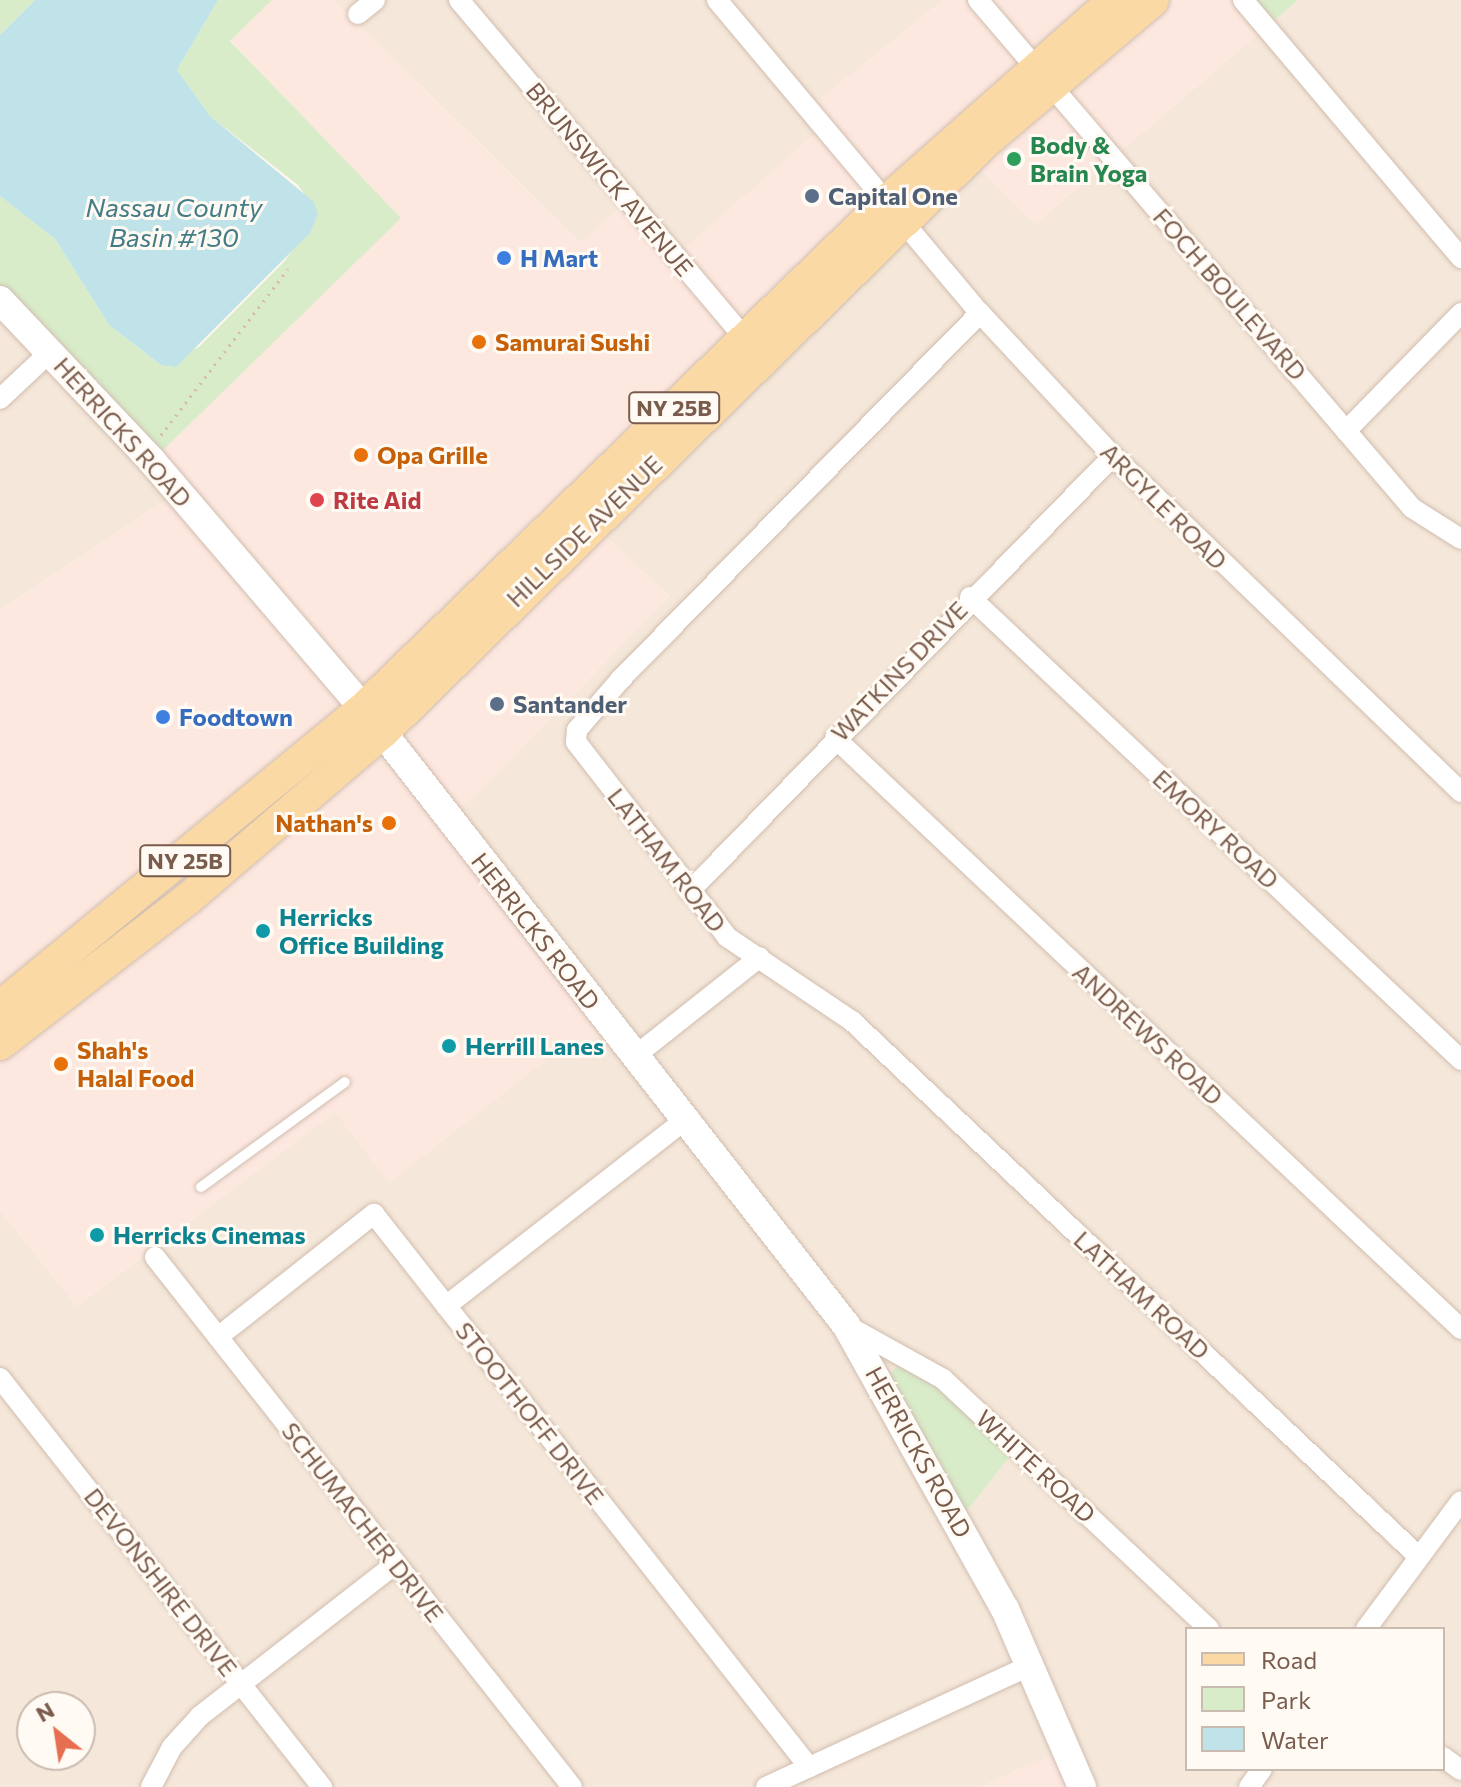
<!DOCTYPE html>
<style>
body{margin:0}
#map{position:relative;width:1461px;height:1787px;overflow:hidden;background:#fdf6ec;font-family:Commissioner,sans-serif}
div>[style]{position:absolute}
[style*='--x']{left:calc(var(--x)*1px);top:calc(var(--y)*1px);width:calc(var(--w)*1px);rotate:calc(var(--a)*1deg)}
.residential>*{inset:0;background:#f5e8da}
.commercial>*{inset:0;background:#fde8e0}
.green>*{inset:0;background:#d8ecc9}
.water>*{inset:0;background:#bfe3e8}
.path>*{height:3px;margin-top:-1.5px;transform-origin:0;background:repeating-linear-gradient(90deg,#d9b8a5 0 2px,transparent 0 8px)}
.roads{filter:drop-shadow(0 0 2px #d1beb0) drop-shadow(0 0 2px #d1beb0)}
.service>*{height:10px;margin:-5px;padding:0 5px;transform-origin:5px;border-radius:5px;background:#fff}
.minor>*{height:20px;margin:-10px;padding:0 10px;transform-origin:10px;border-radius:10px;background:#fff}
.secondary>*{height:28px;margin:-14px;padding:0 14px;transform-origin:14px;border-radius:14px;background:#fff}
.primary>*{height:32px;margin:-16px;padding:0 16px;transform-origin:16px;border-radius:16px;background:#fbd9a5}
.dots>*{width:22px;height:22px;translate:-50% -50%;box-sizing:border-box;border:4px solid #fffaf3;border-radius:50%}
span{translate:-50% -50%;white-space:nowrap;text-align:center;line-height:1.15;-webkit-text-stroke:6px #fffaf3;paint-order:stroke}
.shield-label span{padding:2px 6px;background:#fffaf3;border:2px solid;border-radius:6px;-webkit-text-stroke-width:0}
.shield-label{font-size:22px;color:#7a5c4d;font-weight:700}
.leisure-label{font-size:24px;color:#27864d;font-weight:700}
.left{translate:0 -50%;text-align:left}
.street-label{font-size:24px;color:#7a5c4d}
.service-label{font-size:24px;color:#4e5e75;font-weight:700}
.shop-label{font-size:24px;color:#366cbe;font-weight:700}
.food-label{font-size:24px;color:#c56008;font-weight:700}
.right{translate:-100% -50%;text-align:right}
.health-label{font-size:24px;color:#be3a42;font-weight:700}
.culture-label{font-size:24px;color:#0d838f;font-weight:700}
.water-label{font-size:26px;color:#437c86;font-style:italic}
.legend{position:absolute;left:1185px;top:1627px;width:260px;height:144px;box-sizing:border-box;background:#fffaf3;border:2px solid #cabbb1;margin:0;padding:10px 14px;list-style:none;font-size:24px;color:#7a5c4d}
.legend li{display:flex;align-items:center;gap:16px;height:40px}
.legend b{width:40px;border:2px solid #cabbb1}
.north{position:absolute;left:16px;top:1691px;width:80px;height:80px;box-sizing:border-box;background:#fffaf3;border:2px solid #cabbb1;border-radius:50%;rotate:330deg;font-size:22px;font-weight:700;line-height:32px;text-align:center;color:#7a5c4d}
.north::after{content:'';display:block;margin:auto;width:28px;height:36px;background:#e76f51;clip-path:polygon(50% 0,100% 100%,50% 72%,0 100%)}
</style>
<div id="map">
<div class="residential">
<i style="clip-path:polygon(333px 0,943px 0,810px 108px,824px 126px,712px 371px)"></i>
<i style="clip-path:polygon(evenodd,1298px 0,1461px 0,1461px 1787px,1082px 1787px,1066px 1749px,980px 1787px,0 1787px,0 1210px,77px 1306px,335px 1112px,569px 1043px,576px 1053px,445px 815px,473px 798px,669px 596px,592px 524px,975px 164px,1035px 224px,1298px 0,1187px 1629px,1443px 1629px,1443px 1769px,1187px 1769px,1187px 1629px,1298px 0,32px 1707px,80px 1707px,80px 1755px,32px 1755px,32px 1707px)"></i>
<i style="clip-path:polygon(0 299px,179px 492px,0 610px)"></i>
</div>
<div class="commercial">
<i style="clip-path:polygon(272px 0,333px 0,581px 243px,628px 199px,680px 252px,824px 126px,809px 108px,943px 0,1298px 0,1035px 224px,975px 164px,592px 524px,669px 596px,473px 798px,446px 815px,611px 1026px,576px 1053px,568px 1043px,389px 1183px,335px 1112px,77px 1306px,0 1210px,0 610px,178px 493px,153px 460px,400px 218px,230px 40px)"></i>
<i style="clip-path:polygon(1067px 1748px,1082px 1787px,980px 1787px)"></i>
</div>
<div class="green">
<i style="clip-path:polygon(0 0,35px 0,0 35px)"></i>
<i style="clip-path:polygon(218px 0,272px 0,230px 41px,401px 218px,153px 460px,0 299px,0 196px,55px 239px,109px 325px,161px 365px,199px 347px,284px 262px,318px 214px,298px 185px,210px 116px,177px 70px)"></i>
<i style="clip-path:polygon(1250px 0,1298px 0,1270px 24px)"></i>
<i style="clip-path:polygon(901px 1362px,940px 1384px,1014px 1451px,965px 1513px,885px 1380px)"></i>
</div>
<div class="water">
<i style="clip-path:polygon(35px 0,218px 0,177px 70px,210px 116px,314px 202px,318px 214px,310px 233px,176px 367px,161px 365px,109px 325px,55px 239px,0 196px,0 35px)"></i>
</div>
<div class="path">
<i style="--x:161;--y:435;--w:209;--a:-52.6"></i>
</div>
<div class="roads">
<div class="service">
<i style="--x:201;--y:1187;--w:178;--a:-36.1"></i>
</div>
<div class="minor">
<i style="--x:459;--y:0;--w:452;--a:49.8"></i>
<i style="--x:717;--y:0;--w:409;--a:50"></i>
<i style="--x:980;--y:313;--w:195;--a:47.1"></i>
<i style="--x:1113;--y:456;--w:484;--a:44"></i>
<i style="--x:978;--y:0;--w:668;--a:49.49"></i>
<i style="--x:1412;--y:508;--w:58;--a:32.3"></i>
<i style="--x:1243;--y:0;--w:338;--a:49.8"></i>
<i style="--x:358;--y:14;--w:22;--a:-39"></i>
<i style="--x:980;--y:313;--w:514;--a:134.45"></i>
<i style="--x:620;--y:680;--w:66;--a:130.7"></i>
<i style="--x:577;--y:730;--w:12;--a:95"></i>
<i style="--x:576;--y:742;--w:247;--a:52.2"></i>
<i style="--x:727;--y:937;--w:151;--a:33.9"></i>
<i style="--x:852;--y:1021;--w:780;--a:43.39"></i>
<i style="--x:0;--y:399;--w:69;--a:-43.2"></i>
<i style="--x:1346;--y:431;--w:165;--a:-45.7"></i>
<i style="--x:970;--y:597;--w:675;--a:43.32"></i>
<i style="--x:835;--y:738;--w:861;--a:43.35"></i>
<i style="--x:690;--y:891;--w:607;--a:-45.8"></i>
<i style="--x:635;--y:1056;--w:159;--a:-38.4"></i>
<i style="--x:155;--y:1257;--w:674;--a:51.8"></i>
<i style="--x:446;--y:1306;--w:303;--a:-37.9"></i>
<i style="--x:846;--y:1325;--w:111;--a:29.1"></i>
<i style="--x:943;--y:1379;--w:365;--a:43.2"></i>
<i style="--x:218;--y:1337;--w:199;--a:-38.3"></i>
<i style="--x:374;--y:1214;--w:704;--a:51.81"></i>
<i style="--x:0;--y:1378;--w:521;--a:51.79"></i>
<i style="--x:1366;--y:1629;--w:159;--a:-53.4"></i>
<i style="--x:1443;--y:1757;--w:22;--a:36"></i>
<i style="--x:151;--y:1787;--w:45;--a:-62.3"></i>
<i style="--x:172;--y:1747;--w:42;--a:-47.9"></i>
<i style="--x:200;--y:1716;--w:247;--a:-37.9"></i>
<i style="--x:766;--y:1787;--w:292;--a:-24.7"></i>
<i style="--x:1249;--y:1787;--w:22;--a:-54"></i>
</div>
<div class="secondary">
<i style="--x:0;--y:300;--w:221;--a:46.6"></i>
<i style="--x:152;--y:461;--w:339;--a:49.5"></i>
<i style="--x:372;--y:719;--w:769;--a:51.97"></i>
<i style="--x:846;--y:1325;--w:325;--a:60.8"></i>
<i style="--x:1005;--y:1609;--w:194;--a:66.6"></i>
</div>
<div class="primary">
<i style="--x:0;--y:1007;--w:470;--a:-39.4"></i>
<i style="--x:363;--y:709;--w:730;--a:-44.11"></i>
<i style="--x:887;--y:201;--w:303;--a:-41.5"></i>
<i style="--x:0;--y:1044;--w:239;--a:-37.7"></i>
<i style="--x:189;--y:898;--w:255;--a:-40.6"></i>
<i style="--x:383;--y:732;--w:841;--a:-44.42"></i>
<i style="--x:984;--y:143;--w:221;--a:-40.2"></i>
</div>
</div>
<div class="dots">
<i style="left:1014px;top:159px;background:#2e9e5b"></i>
<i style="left:812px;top:196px;background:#5c6f8a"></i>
<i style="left:504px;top:258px;background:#3f7fe0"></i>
<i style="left:479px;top:342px;background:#e8710a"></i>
<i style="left:361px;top:455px;background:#e8710a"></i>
<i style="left:317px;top:500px;background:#e0444e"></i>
<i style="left:497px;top:704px;background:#5c6f8a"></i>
<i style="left:163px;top:717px;background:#3f7fe0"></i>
<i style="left:389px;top:823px;background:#e8710a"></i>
<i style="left:263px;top:931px;background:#0f9aa8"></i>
<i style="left:449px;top:1046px;background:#0f9aa8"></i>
<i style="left:61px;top:1064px;background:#e8710a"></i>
<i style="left:97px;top:1235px;background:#0f9aa8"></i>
</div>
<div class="shield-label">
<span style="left:674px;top:408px">NY 25B</span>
<span style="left:185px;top:861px">NY 25B</span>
</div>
<div class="leisure-label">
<span class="left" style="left:1030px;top:159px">Body &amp;<br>Brain Yoga</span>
</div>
<div class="street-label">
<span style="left:610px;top:179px;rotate:50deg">BRUNSWICK AVENUE</span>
<span style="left:1230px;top:294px;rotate:49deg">FOCH BOULEVARD</span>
<span style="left:123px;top:432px;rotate:48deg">HERRICKS ROAD</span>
<span style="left:1164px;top:506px;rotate:45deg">ARGYLE ROAD</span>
<span style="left:584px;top:531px;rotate:-44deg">HILLSIDE AVENUE</span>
<span style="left:899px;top:671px;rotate:-46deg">WATKINS DRIVE</span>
<span style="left:1216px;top:829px;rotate:43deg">EMORY ROAD</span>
<span style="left:667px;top:860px;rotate:52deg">LATHAM ROAD</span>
<span style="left:536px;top:931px;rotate:52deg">HERRICKS ROAD</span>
<span style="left:1148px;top:1034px;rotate:43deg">ANDREWS ROAD</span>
<span style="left:1142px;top:1295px;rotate:43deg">LATHAM ROAD</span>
<span style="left:530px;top:1413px;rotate:52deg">STOOTHOFF DRIVE</span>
<span style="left:919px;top:1452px;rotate:61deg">HERRICKS ROAD</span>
<span style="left:1036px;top:1466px;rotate:43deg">WHITE ROAD</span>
<span style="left:363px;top:1522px;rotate:52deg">SCHUMACHER DRIVE</span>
<span style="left:161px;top:1582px;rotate:52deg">DEVONSHIRE DRIVE</span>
</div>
<div class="service-label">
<span class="left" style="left:828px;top:196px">Capital One</span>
<span class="left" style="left:513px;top:704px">Santander</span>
</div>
<div class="shop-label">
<span class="left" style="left:520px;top:258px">H Mart</span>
<span class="left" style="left:179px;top:717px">Foodtown</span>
</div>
<div class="food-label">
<span class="left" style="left:495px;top:342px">Samurai Sushi</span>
<span class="left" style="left:377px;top:455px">Opa Grille</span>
<span class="right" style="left:373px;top:823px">Nathan's</span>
<span class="left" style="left:77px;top:1064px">Shah's<br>Halal Food</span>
</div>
<div class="health-label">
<span class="left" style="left:333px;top:500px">Rite Aid</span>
</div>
<div class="culture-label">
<span class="left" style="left:279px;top:931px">Herricks<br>Office Building</span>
<span class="left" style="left:465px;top:1046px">Herrill Lanes</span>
<span class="left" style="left:113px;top:1235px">Herricks Cinemas</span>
</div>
<div class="water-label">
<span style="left:174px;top:222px">Nassau County<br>Basin #130</span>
</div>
<ul class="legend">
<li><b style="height:10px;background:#fbd9a5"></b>Road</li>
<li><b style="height:22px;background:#d8ecc9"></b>Park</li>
<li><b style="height:22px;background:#bfe3e8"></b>Water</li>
</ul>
<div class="north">N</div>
</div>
